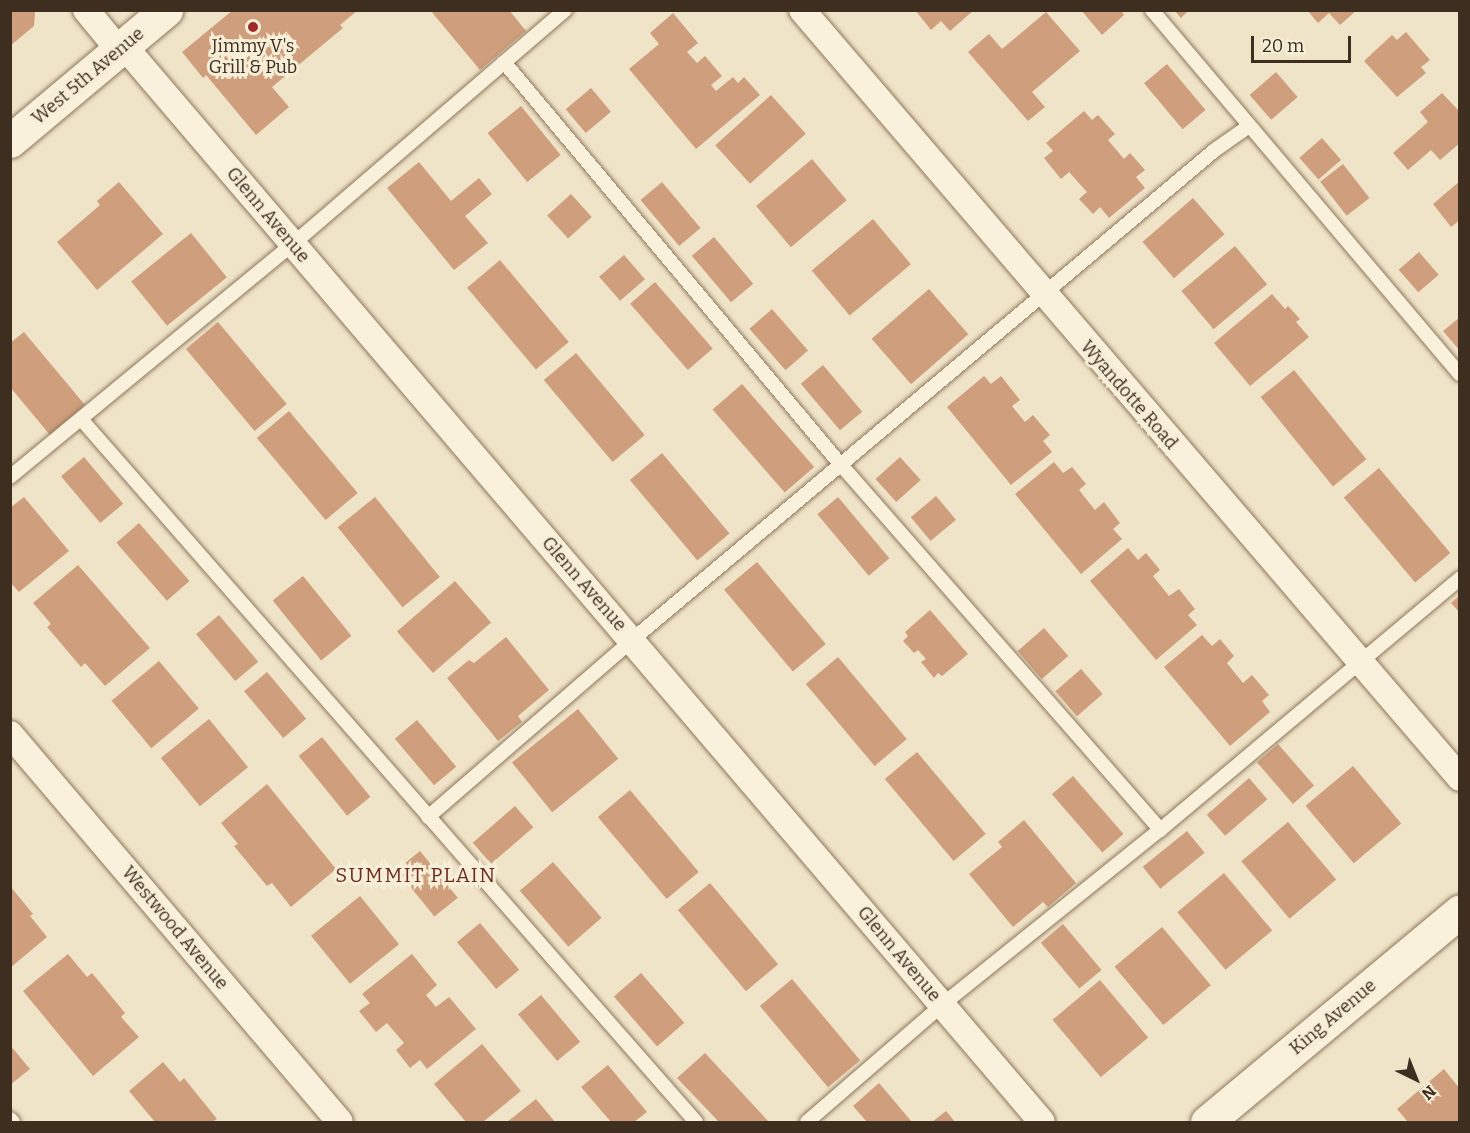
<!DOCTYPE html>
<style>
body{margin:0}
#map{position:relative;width:1470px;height:1133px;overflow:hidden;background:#f0e4c8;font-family:Bitter,serif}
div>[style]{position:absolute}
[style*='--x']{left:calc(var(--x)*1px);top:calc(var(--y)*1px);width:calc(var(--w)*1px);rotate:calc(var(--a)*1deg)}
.building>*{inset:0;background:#cf9f7d;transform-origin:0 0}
.roads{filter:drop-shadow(0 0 2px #8d765c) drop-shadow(0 0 2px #8d765c)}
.lane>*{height:14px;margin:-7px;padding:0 7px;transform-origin:7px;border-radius:7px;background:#faf1dc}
.street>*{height:26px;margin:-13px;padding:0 13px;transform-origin:13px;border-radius:13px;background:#faf1dc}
.secondary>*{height:33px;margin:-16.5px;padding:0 16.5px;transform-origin:16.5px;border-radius:16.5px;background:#faf1dc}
.dots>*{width:16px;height:16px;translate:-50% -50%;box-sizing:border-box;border:3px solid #f7eed8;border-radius:50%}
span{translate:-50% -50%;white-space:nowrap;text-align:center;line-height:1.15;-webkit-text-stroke:6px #f7eed8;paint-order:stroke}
.poi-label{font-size:18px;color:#3d2e20}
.street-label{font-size:18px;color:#3d2e20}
.neighbourhood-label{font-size:20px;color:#6b2e1e;letter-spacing:1.5px}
.frame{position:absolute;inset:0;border:12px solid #3d2e20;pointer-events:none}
.north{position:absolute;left:1386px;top:1049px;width:60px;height:60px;-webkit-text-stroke:4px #f7eed8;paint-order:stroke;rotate:137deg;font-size:16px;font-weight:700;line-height:24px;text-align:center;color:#3d2e20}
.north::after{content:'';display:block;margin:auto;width:21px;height:27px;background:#3d2e20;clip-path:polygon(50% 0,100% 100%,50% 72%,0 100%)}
.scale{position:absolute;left:1251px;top:36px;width:100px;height:27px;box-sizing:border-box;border:3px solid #3d2e20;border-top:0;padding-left:8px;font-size:18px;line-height:21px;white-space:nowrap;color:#3d2e20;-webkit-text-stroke:4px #f7eed8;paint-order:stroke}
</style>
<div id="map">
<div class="building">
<i style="clip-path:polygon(10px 10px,33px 10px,35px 13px,34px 26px,10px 46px)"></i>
<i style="clip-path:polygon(233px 10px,358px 10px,340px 25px,343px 28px,272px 87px,289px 107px,256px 135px,206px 75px,203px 78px,182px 52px)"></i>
<i style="clip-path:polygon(430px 10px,509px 10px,526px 31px,480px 70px)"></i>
<i style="clip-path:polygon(915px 10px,974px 10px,950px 31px,941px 21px,931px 30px)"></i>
<i style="clip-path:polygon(1081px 10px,1121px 10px,1124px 15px,1102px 35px)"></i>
<i style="clip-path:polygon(1174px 10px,1189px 10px,1181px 18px)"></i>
<i style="clip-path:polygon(1307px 10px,1357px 10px,1340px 25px,1329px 13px,1318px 23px)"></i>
<i style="clip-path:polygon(1046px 12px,1080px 51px,1032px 92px,1045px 107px,1028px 121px,968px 52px,989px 34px,1002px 49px)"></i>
<i style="clip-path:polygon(673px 13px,698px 43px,687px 52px,697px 63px,705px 56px,722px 76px,711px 85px,716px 91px,733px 77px,738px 83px,744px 77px,760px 95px,696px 149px,629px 69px,659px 44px,650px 33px)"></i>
<i style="clip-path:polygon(1406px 32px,1430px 60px,1421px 67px,1426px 73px,1397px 97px,1364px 61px,1392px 35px,1397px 40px)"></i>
<i style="left:1167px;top:64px;width:60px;height:30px;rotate:50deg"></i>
<i style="left:1276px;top:72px;width:33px;height:35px;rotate:49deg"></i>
<i style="left:591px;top:88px;width:31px;height:33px;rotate:50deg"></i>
<i style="clip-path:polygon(1442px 93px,1460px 112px,1460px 143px,1440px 160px,1431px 150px,1408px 170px,1393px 153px,1428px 122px,1420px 112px)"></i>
<i style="left:771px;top:95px;width:52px;height:75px;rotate:48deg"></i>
<i style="left:521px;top:106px;width:63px;height:43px;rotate:51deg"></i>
<i style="clip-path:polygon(1084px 111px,1092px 120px,1098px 115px,1115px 134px,1108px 140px,1124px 159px,1130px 153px,1145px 170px,1136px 177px,1145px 188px,1109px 218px,1100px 207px,1093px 214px,1079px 199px,1087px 192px,1069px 172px,1061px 179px,1044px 158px,1053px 151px,1046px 143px)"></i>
<i style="left:1322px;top:138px;width:29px;height:30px;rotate:49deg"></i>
<i style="left:812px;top:159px;width:54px;height:73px;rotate:50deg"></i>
<i style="clip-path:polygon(419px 162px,451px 201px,479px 178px,492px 194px,465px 216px,488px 243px,454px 270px,387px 188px)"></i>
<i style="left:1343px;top:164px;width:43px;height:29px;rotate:52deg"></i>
<i style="clip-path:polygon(1460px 181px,1460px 220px,1451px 227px,1433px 204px)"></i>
<i style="clip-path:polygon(119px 182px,163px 234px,97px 290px,57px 242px,100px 205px,97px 201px)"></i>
<i style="left:662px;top:182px;width:60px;height:28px;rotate:50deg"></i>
<i style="left:571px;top:194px;width:31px;height:32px;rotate:48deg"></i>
<i style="left:1193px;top:198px;width:48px;height:67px;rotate:49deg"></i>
<i style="left:873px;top:219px;width:59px;height:80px;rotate:50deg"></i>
<i style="left:191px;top:233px;width:57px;height:77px;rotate:51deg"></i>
<i style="left:714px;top:237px;width:61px;height:29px;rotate:50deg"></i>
<i style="left:1235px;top:246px;width:50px;height:70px;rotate:50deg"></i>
<i style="left:1419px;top:252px;width:30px;height:27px;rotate:49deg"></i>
<i style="left:624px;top:255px;width:32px;height:33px;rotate:49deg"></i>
<i style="left:500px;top:260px;width:107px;height:43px;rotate:50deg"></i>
<i style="left:655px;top:282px;width:88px;height:33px;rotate:49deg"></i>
<i style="left:929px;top:289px;width:60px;height:76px;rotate:49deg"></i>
<i style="clip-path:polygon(1272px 294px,1285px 309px,1288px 306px,1300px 319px,1296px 322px,1309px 337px,1250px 386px,1214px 343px)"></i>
<i style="left:772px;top:309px;width:55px;height:30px;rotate:49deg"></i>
<i style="clip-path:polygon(1460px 317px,1460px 351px,1443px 331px)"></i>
<i style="left:218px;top:322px;width:107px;height:42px;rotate:50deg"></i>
<i style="clip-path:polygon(24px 332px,85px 405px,50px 435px,10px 387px,10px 343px)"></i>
<i style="left:576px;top:353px;width:107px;height:42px;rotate:50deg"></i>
<i style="left:823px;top:365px;width:61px;height:29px;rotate:50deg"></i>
<i style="left:1294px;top:370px;width:115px;height:43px;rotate:51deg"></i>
<i style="clip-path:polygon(984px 376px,991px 384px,1001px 376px,1020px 400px,1012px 406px,1025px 422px,1033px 415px,1050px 435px,1043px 441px,1052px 452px,1011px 485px,947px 407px)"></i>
<i style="left:742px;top:384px;width:110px;height:39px;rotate:49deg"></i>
<i style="left:289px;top:411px;width:107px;height:42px;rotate:50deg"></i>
<i style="left:662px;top:453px;width:105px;height:42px;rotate:50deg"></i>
<i style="left:84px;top:457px;width:61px;height:30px;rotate:50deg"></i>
<i style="left:900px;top:457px;width:31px;height:33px;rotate:48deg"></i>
<i style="clip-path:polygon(1054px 462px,1063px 473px,1072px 467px,1086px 484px,1079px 490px,1095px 510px,1104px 502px,1120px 523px,1113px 529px,1122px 539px,1081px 574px,1015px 494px)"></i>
<i style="left:1379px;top:468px;width:111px;height:46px;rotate:50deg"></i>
<i style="left:936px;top:496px;width:31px;height:33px;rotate:50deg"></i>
<i style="clip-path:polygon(24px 497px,69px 551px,19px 592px,10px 582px,10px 508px)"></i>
<i style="left:375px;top:497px;width:103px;height:48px;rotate:51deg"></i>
<i style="left:838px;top:497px;width:80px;height:27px;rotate:50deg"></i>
<i style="left:139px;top:523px;width:77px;height:30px;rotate:49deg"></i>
<i style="clip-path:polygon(1128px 548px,1138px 560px,1146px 553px,1160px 570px,1153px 576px,1169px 596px,1179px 589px,1195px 609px,1188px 615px,1197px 625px,1156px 660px,1090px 581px)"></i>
<i style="left:757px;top:562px;width:107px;height:43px;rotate:50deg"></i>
<i style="clip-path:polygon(78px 565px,150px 648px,105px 686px,85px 663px,81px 667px,47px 627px,51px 624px,33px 603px)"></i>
<i style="left:303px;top:576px;width:77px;height:39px;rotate:51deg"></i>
<i style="left:455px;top:581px;width:55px;height:77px;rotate:49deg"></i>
<i style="clip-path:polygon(1460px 595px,1460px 613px,1451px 603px)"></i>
<i style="clip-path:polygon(930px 610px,968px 654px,942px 676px,938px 673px,934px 678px,921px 662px,926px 659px,918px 650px,914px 653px,903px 641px,908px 636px,905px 632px)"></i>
<i style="left:219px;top:615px;width:61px;height:30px;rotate:50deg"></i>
<i style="left:1044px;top:628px;width:37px;height:35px;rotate:49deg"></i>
<i style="clip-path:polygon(1202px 635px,1212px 646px,1220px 639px,1234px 656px,1227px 663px,1243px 683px,1252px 675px,1269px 695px,1262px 701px,1270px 712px,1230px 746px,1164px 667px)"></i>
<i style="clip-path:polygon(506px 637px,549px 690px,518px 716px,522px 722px,498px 741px,447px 678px,469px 660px,474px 663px)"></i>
<i style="left:838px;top:657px;width:107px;height:42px;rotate:50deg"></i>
<i style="left:159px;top:661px;width:62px;height:62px;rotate:50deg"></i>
<i style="left:1081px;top:669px;width:33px;height:34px;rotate:49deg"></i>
<i style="left:267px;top:672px;width:61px;height:30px;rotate:50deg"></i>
<i style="left:578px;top:709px;width:64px;height:85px;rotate:51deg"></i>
<i style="left:209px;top:719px;width:62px;height:62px;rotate:51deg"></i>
<i style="left:417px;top:720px;width:61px;height:29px;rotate:50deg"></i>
<i style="left:322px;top:737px;width:77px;height:30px;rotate:51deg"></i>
<i style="left:1278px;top:744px;width:55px;height:28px;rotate:49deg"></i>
<i style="left:917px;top:752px;width:107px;height:42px;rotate:50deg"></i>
<i style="left:1353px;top:766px;width:75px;height:62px;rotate:50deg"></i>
<i style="left:1073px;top:776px;width:77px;height:28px;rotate:49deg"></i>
<i style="left:1249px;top:778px;width:28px;height:56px;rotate:49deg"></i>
<i style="clip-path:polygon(267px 784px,336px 869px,291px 907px,272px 883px,267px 886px,234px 846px,238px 844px,221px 823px)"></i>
<i style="left:630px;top:790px;width:107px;height:42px;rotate:50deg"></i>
<i style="left:515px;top:806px;width:28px;height:56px;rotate:49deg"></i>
<i style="clip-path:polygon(1024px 820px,1076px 883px,1048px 907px,1043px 902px,1013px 927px,969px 874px,1002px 847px,998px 842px)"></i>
<i style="left:1288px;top:822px;width:75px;height:61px;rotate:50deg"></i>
<i style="left:1187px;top:831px;width:28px;height:57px;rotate:51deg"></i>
<i style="left:420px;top:851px;width:60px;height:30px;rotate:51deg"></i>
<i style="left:553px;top:862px;width:74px;height:44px;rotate:49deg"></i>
<i style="left:1224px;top:873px;width:75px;height:61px;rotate:50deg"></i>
<i style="left:710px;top:883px;width:106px;height:42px;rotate:50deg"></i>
<i style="clip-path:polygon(10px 886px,33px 914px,30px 916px,47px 937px,10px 968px)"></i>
<i style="left:360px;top:896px;width:62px;height:63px;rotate:51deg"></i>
<i style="left:480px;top:923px;width:61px;height:30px;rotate:50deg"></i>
<i style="left:1063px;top:924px;width:60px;height:29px;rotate:50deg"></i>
<i style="left:1162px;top:927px;width:76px;height:62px;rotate:50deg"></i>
<i style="clip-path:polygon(68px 954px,87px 977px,92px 973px,125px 1013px,121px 1017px,139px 1037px,93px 1076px,23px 991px)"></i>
<i style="clip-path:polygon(412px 954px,437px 985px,426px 995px,436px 1007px,449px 997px,476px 1029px,427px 1069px,420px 1060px,410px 1068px,396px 1050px,404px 1043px,387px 1023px,376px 1032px,359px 1011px,370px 1003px,362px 994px)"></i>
<i style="left:641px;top:973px;width:66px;height:36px;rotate:49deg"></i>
<i style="left:792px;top:979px;width:106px;height:42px;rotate:50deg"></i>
<i style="left:1100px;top:980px;width:75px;height:62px;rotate:50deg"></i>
<i style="left:541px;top:995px;width:61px;height:30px;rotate:50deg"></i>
<i style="clip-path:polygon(482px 1044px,521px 1091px,483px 1122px,466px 1122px,434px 1084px)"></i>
<i style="clip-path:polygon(10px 1045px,30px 1069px,10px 1085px)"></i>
<i style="clip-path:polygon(705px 1053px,769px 1122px,719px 1122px,677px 1078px)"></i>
<i style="clip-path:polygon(163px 1062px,180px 1082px,184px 1078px,217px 1119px,212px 1122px,155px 1122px,129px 1091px)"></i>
<i style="clip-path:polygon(608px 1065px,647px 1112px,634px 1122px,611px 1122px,581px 1087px)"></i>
<i style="clip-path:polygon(1444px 1069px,1460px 1089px,1460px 1122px,1408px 1122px,1397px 1109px)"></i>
<i style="clip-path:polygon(879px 1083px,912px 1122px,867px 1122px,853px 1106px)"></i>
<i style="clip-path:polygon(536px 1099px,555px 1122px,507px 1122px)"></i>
<i style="clip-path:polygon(946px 1111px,955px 1122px,932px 1122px)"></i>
</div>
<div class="roads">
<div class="lane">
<i style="--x:1152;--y:10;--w:477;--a:49.8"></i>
<i style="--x:504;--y:62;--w:525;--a:50.1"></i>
<i style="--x:841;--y:465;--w:485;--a:48.8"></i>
<i style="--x:81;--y:419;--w:934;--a:48.82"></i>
<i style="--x:10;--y:477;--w:367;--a:-39.5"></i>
<i style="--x:293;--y:244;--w:359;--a:-40.7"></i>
<i style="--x:428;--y:817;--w:270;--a:-40.9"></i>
<i style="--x:632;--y:640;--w:762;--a:-40.05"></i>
<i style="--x:1215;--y:150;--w:42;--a:-35.2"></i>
<i style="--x:10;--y:1119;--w:4;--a:45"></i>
<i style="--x:807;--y:1122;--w:179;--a:-40.9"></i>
<i style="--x:942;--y:1005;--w:280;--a:-38.8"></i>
<i style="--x:1160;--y:830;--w:392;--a:-40"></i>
</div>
<div class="street">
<i style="--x:86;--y:10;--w:52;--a:50.5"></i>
<i style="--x:802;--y:10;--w:1011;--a:49.41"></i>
<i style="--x:124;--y:46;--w:1414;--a:49.53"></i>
<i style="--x:10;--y:734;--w:509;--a:49.62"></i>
</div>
<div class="secondary">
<i style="--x:10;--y:141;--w:204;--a:-40"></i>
<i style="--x:1207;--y:1122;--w:329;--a:-39.8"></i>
</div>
</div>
<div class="dots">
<i style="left:253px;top:27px;background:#9e2a2b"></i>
</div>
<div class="poi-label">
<span style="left:253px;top:57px">Jimmy V's<br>Grill &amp; Pub</span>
</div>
<div class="street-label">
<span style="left:88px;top:76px;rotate:-40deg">West 5th Avenue</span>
<span style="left:268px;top:215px;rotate:50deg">Glenn Avenue</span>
<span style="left:1129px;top:395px;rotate:49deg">Wyandotte Road</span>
<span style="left:584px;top:584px;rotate:49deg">Glenn Avenue</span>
<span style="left:175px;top:928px;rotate:50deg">Westwood Avenue</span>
<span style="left:899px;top:954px;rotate:50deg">Glenn Avenue</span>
<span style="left:1333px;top:1017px;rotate:-40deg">King Avenue</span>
</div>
<div class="neighbourhood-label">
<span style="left:416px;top:875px">SUMMIT PLAIN</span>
</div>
<div class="frame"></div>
<div class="north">N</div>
<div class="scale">20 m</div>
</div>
